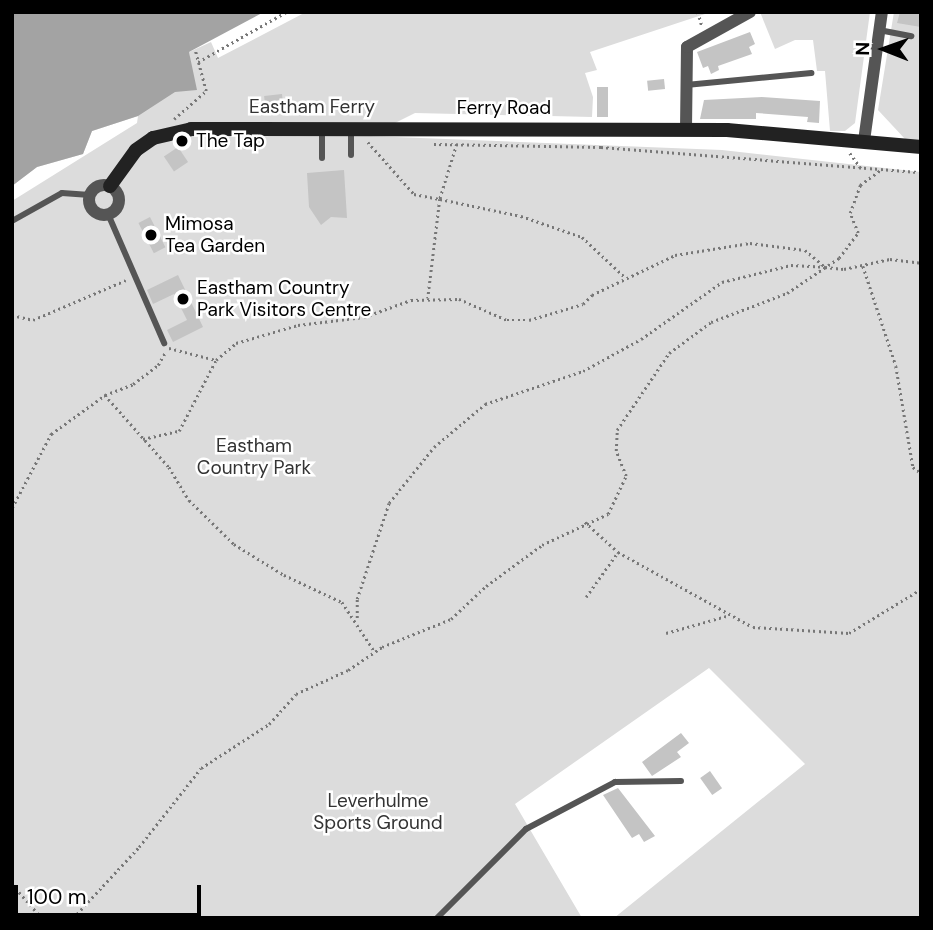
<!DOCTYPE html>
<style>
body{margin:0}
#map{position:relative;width:933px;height:930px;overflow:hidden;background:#fff;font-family:"DM Sans",sans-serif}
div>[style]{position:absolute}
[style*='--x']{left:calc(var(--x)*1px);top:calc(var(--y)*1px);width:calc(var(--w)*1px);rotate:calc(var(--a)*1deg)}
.green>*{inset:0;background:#dcdcdc}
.water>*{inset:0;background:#a3a3a3}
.building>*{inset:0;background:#c4c4c4;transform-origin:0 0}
.path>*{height:2.5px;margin-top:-1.25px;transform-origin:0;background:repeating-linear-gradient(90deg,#777 0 2px,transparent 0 5.5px)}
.lane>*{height:6px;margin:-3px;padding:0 3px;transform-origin:3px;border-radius:3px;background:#555}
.street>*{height:12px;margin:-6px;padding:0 6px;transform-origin:6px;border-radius:6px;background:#555}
.street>.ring{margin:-6px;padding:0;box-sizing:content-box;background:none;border:12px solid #555;border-radius:50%}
.secondary>*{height:14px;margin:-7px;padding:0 7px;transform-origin:7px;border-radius:7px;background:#222}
.dots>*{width:19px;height:19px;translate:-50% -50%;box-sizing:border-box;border:4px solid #fff;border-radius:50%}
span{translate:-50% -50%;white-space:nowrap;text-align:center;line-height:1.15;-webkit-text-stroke:5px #fff;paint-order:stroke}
.park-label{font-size:19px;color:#333}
.street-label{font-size:19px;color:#000}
.poi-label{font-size:19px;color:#000}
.left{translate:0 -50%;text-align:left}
.frame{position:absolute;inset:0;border:14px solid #000;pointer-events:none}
.north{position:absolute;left:849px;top:14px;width:70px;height:70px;-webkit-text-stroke:5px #fff;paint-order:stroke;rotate:271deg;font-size:19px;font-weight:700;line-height:28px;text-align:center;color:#000}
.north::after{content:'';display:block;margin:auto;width:24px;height:32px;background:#000;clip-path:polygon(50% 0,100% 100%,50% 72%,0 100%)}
.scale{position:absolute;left:14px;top:885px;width:187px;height:32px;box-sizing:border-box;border:4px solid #000;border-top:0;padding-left:9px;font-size:21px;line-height:24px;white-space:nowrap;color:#000;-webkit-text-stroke:5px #fff;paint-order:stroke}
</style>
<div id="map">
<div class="green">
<i style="clip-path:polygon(142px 12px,172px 25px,191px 65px,189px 52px,211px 42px,218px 58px,306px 12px,711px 12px,590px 52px,597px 70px,585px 73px,593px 97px,592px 117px,415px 113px,369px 136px,722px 150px,921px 172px,921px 918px,614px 918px,805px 764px,709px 668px,515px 804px,582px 918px,12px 918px,12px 201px,137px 123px,138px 116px,92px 131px,83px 154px,37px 167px,12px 186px)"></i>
<i style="clip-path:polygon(760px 12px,870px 12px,855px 123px,845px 131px,830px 131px,825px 71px,817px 71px,813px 40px,795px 40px,775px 49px)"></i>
<i style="clip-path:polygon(894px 12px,921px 12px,921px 141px,905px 139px,878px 110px)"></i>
</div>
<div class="water">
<i style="clip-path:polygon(12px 12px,264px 12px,189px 52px,197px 90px,175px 92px,138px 116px,92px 131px,83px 154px,37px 167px,12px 186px)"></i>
</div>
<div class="building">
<i style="clip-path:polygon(900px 12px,921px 12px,921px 27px,897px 23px)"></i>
<i style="clip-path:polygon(750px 32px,755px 44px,749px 47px,752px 54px,718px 66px,719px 70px,711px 74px,708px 66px,703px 68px,697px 52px)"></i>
<i style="left:664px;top:79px;width:10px;height:17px;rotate:84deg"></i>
<i style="left:597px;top:87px;width:11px;height:30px"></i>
<i style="left:282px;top:94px;width:10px;height:18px;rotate:84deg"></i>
<i style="clip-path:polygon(762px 97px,820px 101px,819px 123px,807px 122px,808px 117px,756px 113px,756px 119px,700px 119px,704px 100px)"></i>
<i style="left:178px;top:147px;width:18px;height:17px;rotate:56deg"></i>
<i style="clip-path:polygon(344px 170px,347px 218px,331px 217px,321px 225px,309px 207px,307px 173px)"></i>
<i style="left:150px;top:217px;width:34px;height:13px;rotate:63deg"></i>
<i style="clip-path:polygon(178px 275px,203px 327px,173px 342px,167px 330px,187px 320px,174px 294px,153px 304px,147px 290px)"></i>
<i style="clip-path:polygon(681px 733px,689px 743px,677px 752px,681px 757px,652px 776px,642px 762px)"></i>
<i style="left:710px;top:771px;width:21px;height:12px;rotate:55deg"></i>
<i style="clip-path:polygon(618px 788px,655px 836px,644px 842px,639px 834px,632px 838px,603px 795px)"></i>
</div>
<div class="path">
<i style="--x:698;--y:12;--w:15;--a:74"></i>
<i style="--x:198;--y:62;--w:101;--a:-29.6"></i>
<i style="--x:174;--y:119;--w:43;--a:-41.2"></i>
<i style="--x:206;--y:91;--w:42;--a:-105"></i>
<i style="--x:368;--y:142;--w:69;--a:48.5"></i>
<i style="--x:414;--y:194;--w:26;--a:11"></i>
<i style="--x:440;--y:199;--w:100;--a:96.9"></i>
<i style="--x:434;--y:144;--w:167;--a:1"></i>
<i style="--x:601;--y:147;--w:321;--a:4.5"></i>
<i style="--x:457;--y:144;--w:58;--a:107.2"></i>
<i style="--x:440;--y:199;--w:83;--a:11.9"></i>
<i style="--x:521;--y:216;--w:65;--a:19"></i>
<i style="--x:582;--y:237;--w:60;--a:43"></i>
<i style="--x:850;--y:153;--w:19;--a:54"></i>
<i style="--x:863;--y:266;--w:105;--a:71.7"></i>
<i style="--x:896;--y:366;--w:102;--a:80.4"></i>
<i style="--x:913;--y:467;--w:10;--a:37"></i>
<i style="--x:12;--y:315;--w:22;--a:13"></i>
<i style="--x:33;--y:320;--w:101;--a:-23.3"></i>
<i style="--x:169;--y:348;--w:49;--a:14.3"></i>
<i style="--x:105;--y:395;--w:96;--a:48.4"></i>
<i style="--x:169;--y:467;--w:39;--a:59"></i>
<i style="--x:189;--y:500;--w:63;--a:44.4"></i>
<i style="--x:234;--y:544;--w:59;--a:31.8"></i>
<i style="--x:284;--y:575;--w:64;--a:25"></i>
<i style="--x:342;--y:602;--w:60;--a:56.6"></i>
<i style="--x:143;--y:439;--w:37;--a:-13"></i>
<i style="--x:179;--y:431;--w:80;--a:-62.5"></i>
<i style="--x:216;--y:360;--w:26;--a:-40"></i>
<i style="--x:236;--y:343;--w:65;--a:-16.2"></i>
<i style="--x:298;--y:325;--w:66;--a:-6.9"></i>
<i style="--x:364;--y:317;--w:50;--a:-19.9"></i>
<i style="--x:411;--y:300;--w:48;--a:-1.2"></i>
<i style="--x:459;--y:299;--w:52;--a:23.6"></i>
<i style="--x:507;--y:320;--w:22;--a:0"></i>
<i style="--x:529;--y:320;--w:56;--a:-16.5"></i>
<i style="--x:583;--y:304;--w:13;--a:-45"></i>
<i style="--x:592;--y:295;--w:92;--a:-25.7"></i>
<i style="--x:675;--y:255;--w:76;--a:-9.1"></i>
<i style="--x:750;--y:243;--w:55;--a:7.3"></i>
<i style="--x:805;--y:250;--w:26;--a:40"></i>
<i style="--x:825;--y:267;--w:19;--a:6"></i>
<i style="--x:844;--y:269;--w:47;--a:-12.3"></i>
<i style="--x:890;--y:259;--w:31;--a:7"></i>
<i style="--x:12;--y:508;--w:84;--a:-62.2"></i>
<i style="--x:51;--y:434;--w:67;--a:-35.8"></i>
<i style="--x:105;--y:395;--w:30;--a:-21"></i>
<i style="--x:133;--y:384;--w:31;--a:-37"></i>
<i style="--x:158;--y:365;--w:14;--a:-60"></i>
<i style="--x:585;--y:522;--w:45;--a:42.3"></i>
<i style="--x:618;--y:552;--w:154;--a:29.1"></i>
<i style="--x:753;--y:627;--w:96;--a:3.6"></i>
<i style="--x:849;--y:633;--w:84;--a:-31.4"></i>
<i style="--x:586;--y:597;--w:55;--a:-54.6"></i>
<i style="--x:357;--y:618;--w:19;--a:-90"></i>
<i style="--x:357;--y:599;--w:101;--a:-71.6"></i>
<i style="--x:389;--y:503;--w:72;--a:-51.2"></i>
<i style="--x:434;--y:447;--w:67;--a:-40.1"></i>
<i style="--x:485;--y:404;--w:103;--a:-18.6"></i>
<i style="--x:583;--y:371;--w:66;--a:-28.9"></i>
<i style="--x:641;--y:339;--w:99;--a:-35.1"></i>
<i style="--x:722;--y:282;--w:71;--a:-13.8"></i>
<i style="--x:791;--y:265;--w:34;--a:3"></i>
<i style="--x:666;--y:633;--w:66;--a:-15.7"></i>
<i style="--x:12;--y:884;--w:45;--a:48.6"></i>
<i style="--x:73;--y:918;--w:97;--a:-47.1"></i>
<i style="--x:139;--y:847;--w:100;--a:-51.9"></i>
<i style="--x:201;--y:768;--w:81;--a:-32.9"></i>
<i style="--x:269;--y:724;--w:40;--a:-48"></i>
<i style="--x:296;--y:694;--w:57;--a:-24.8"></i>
<i style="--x:348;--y:670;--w:41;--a:-34.1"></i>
<i style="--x:382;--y:647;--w:74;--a:-22.1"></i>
<i style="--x:451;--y:619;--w:48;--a:-43.3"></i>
<i style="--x:486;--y:586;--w:69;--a:-36.2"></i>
<i style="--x:542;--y:545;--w:73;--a:-25.2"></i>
<i style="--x:608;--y:514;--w:42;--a:-64.7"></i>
<i style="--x:626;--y:476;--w:27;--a:-112"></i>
<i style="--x:616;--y:451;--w:21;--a:-87"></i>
<i style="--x:617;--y:430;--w:93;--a:-56"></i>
<i style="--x:669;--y:353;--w:52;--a:-36.4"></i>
<i style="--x:711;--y:322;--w:81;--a:-20.9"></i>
<i style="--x:787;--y:293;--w:63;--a:-33.9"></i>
<i style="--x:839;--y:258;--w:31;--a:-53"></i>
<i style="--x:858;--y:233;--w:22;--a:-112"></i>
<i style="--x:850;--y:213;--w:30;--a:-70"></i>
<i style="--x:860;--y:185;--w:27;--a:-36"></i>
</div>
<div class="lane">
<i style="--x:879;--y:30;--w:33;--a:11"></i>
<i style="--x:686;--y:85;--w:126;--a:-5.5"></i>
<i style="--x:322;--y:128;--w:30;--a:90"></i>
<i style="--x:351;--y:129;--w:26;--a:90"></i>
<i style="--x:108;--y:214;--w:141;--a:66.5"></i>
<i style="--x:12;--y:221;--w:57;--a:-29.2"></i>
<i style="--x:62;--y:193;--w:28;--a:4"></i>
<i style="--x:437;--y:918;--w:126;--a:-45"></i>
<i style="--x:526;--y:829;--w:101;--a:-27.8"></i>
<i style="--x:615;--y:782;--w:66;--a:-0.9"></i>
</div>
<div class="street">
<i style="--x:686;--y:129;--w:82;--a:-89.3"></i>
<i style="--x:687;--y:47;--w:72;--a:-29.1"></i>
<i style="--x:864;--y:141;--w:130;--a:-82.1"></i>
<i class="ring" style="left:89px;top:185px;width:18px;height:18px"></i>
</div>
<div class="secondary">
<i style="--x:110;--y:186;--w:44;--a:-54.2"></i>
<i style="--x:136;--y:150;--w:21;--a:-35"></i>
<i style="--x:153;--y:138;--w:39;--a:-13"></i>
<i style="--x:191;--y:129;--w:536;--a:0.11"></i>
<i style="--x:727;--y:130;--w:195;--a:5"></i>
</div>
<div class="dots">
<i style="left:182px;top:141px;background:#000"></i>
<i style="left:151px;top:235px;background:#000"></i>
<i style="left:183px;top:299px;background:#000"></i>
</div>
<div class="park-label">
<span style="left:312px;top:107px">Eastham Ferry</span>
<span style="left:254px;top:457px">Eastham<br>Country Park</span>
<span style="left:378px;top:812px">Leverhulme<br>Sports Ground</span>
</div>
<div class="street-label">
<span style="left:504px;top:108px">Ferry Road</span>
</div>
<div class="poi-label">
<span class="left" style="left:196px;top:141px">The Tap</span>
<span class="left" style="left:165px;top:235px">Mimosa<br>Tea Garden</span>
<span class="left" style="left:197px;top:299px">Eastham Country<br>Park Visitors Centre</span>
</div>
<div class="frame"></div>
<div class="north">N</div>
<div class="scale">100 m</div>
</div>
